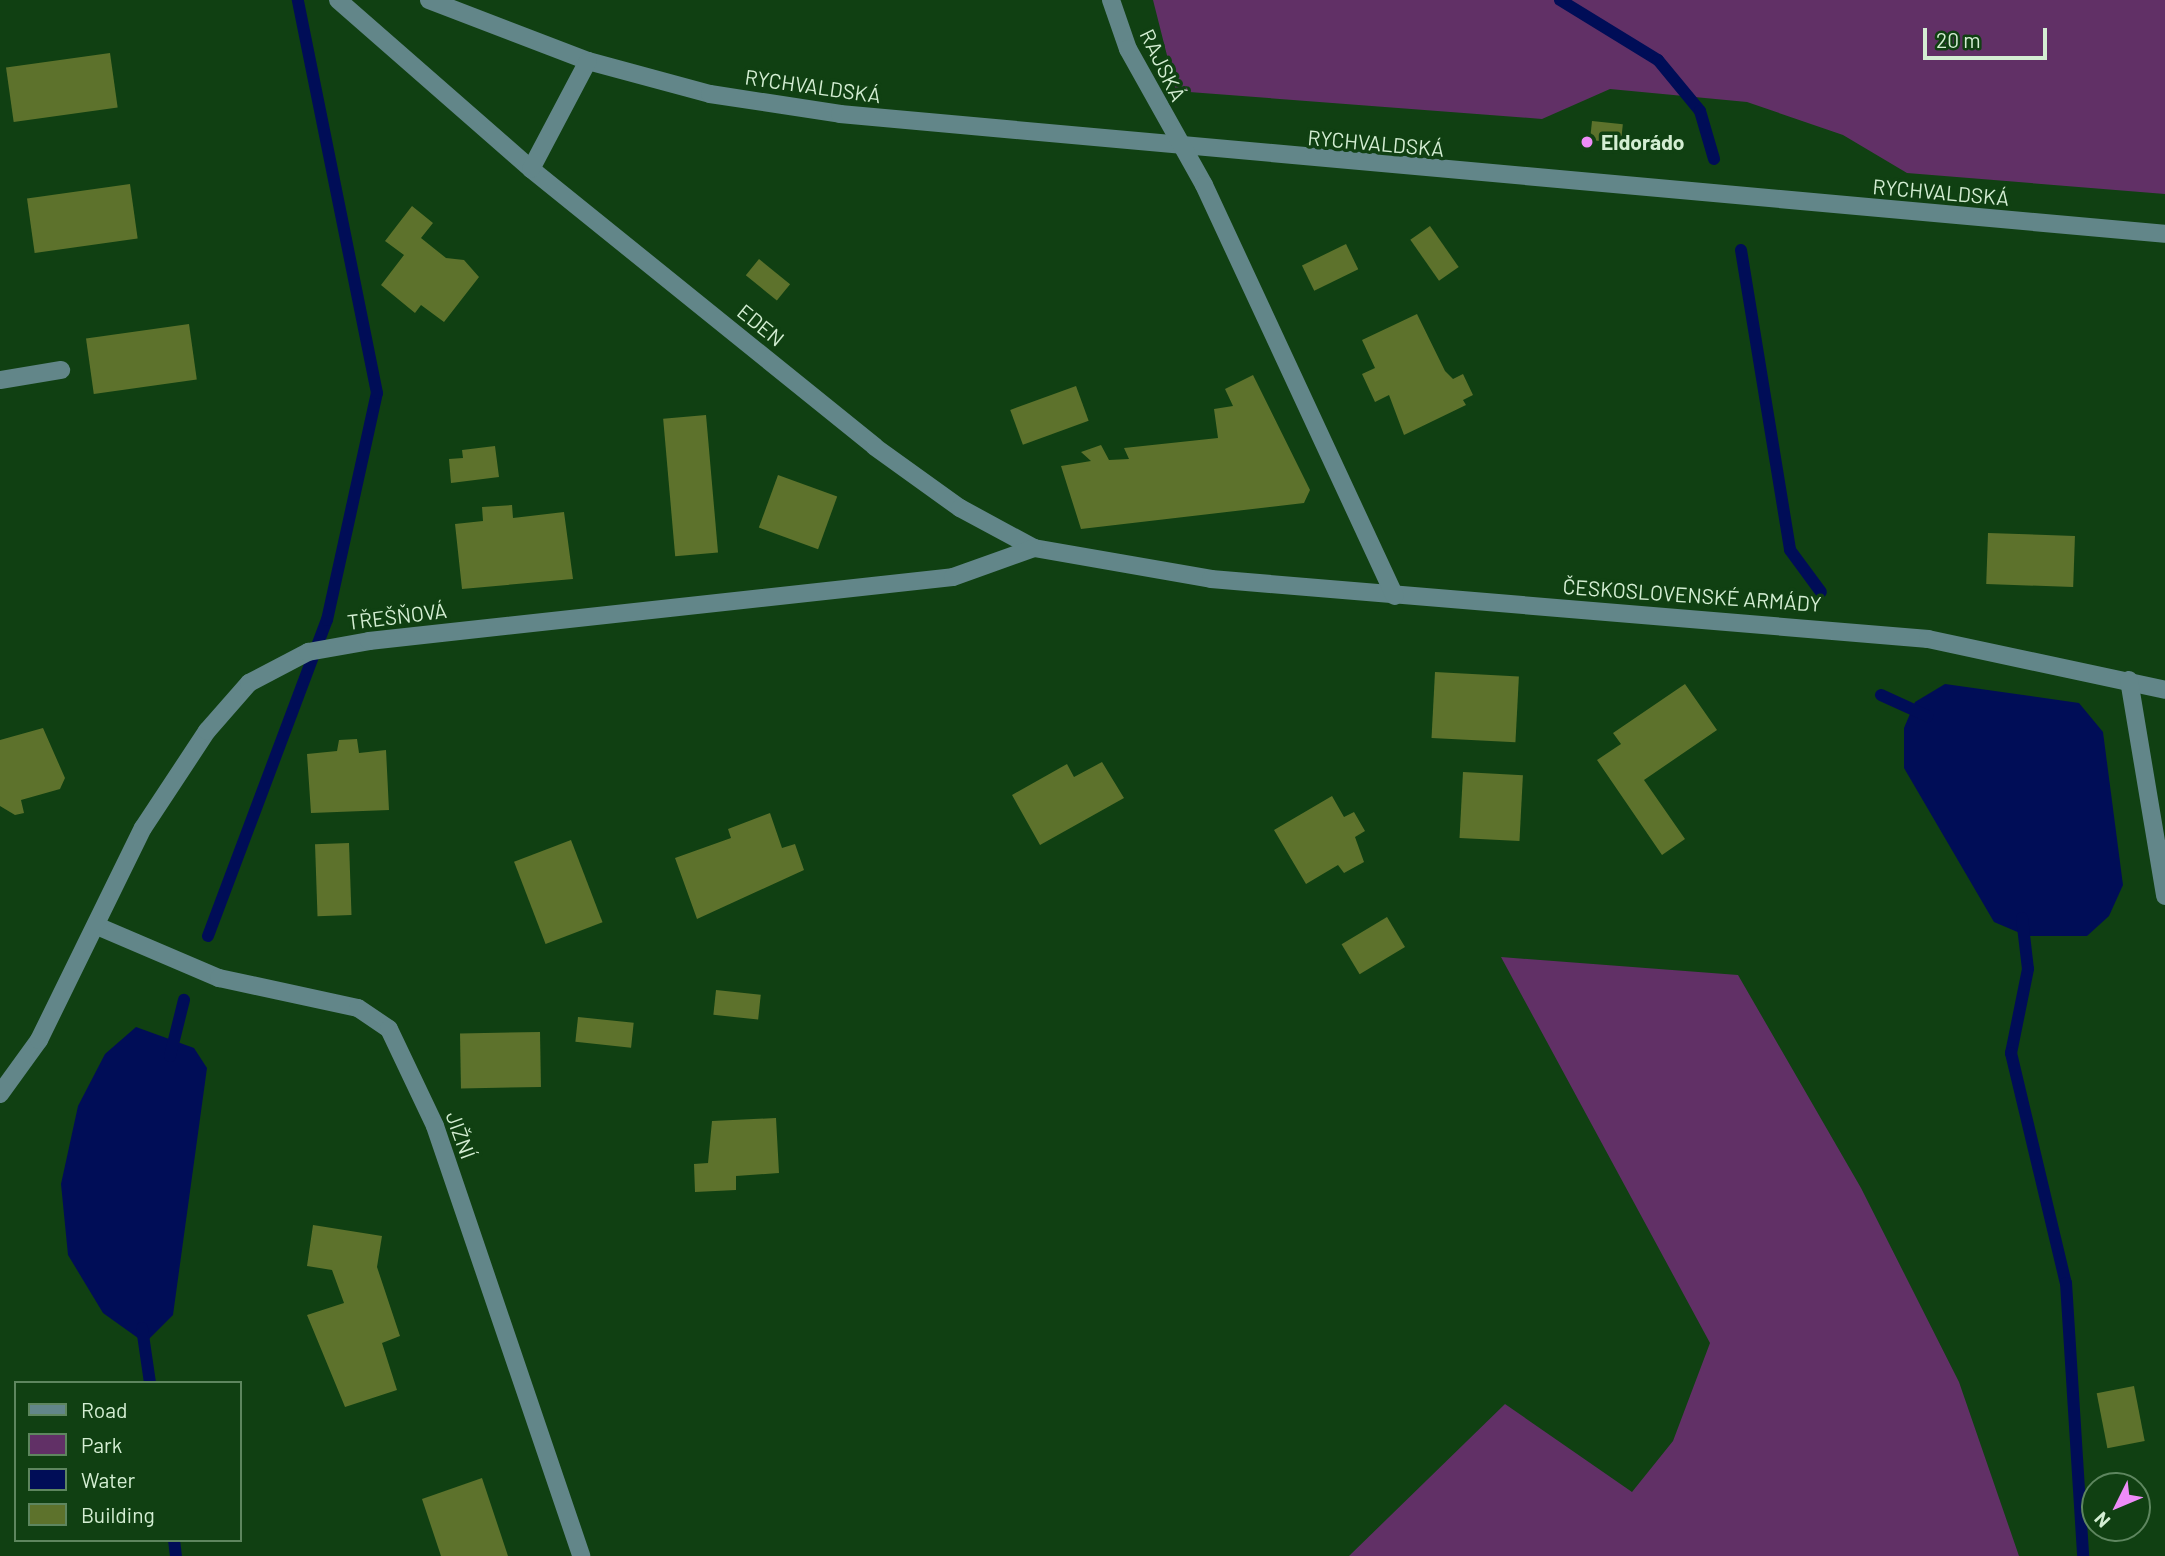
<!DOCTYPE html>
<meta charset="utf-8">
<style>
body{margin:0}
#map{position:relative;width:2165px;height:1556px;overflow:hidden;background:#104012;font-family:Barlow,sans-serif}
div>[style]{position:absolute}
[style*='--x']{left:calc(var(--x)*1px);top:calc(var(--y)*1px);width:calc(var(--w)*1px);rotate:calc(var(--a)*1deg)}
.green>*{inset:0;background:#613066}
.water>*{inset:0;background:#000d57}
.stream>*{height:12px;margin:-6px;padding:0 6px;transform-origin:6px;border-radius:6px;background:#000d57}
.building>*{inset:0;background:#5d722c;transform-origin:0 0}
.minor>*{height:18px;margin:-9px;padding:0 9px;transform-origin:9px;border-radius:9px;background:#628689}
.dots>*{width:19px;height:19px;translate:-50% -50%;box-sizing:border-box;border:4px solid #104012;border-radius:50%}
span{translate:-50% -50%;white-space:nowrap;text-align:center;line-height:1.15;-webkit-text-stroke:7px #104012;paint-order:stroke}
.street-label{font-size:21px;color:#d4eed3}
.poi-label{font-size:21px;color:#d4eed3;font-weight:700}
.left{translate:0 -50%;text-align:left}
.legend{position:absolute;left:14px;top:1381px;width:228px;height:161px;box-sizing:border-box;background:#104012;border:2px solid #5e865f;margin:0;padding:9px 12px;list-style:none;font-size:21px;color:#d4eed3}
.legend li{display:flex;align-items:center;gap:14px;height:35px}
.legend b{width:35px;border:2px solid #5e865f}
.north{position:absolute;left:2081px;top:1472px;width:70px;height:70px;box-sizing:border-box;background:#104012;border:2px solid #5e865f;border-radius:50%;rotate:227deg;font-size:19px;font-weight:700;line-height:28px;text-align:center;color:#d4eed3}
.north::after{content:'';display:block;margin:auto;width:24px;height:32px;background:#ee8cf8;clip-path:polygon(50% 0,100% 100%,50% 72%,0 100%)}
.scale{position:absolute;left:1923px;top:28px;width:124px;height:32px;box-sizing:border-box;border:4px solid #d4eed3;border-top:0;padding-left:9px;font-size:21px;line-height:24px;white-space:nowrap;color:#d4eed3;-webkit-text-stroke:5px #104012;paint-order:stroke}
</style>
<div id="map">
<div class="green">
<i style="clip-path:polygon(1153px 0,2165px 0,2165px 194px,1907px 173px,1843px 135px,1747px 102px,1610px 89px,1542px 119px,1176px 91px)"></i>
<i style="clip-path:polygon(1501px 957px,1738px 975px,1861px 1188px,1959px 1382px,2019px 1556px,1349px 1556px,1505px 1404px,1632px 1492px,1673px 1441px,1710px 1343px)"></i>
</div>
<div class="water">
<i style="clip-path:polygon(1945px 684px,2079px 703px,2103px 732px,2123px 885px,2109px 916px,2087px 936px,2027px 936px,1994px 922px,1904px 768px,1904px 728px,1915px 702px)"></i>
<i style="clip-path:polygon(136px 1027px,194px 1048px,207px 1068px,173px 1315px,145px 1343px,103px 1313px,68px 1255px,61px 1184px,78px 1106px,105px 1054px)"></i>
</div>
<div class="stream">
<i style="--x:1560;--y:0;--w:115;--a:31.5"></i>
<i style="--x:1658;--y:60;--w:66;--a:50.5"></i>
<i style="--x:1700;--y:111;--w:50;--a:73.7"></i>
<i style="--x:1741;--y:250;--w:304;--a:80.7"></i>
<i style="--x:1790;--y:550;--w:52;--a:53.6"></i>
<i style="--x:1881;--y:695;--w:51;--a:24.5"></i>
<i style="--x:2022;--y:918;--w:51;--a:83.3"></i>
<i style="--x:2028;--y:969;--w:86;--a:101.4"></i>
<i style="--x:2011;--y:1053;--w:236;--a:76.6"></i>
<i style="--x:2066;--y:1283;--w:274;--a:86.4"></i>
<i style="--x:208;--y:936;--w:338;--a:-69.4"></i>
<i style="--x:327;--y:620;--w:232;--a:-77.6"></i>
<i style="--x:377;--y:393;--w:401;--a:-101.4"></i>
<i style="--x:170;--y:1056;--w:58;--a:-76"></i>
<i style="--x:142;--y:1328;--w:56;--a:81.7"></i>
<i style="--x:174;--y:1540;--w:16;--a:83"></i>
</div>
<div class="building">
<i style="left:110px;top:53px;width:55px;height:105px;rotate:82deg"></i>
<i style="left:1592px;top:121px;width:31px;height:19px;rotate:6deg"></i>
<i style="left:130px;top:184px;width:55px;height:104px;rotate:82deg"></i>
<i style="clip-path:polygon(412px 206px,433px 223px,421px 238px,446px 258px,464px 260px,479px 277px,444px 322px,421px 305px,415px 313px,381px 285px,404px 255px,385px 241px)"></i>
<i style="left:1430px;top:226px;width:50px;height:24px;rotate:55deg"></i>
<i style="left:1346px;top:244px;width:28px;height:49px;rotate:64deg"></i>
<i style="left:759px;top:259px;width:40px;height:21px;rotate:39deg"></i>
<i style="clip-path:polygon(1417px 314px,1445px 371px,1453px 379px,1463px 374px,1473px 395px,1463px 400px,1466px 405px,1404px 435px,1389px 395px,1375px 402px,1362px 374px,1375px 368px,1362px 340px)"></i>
<i style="left:189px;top:324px;width:56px;height:104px;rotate:82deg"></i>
<i style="clip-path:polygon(1253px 375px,1310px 490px,1304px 503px,1081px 529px,1061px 466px,1091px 461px,1081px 452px,1101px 445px,1109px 460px,1129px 459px,1124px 448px,1218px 438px,1214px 409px,1233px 406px,1225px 389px)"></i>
<i style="left:1076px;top:386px;width:37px;height:70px;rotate:70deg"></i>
<i style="left:706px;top:415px;width:138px;height:43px;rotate:85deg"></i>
<i style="clip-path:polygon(495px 446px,499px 477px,451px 483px,449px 459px,463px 458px,462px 450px)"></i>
<i style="left:778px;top:475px;width:63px;height:56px;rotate:20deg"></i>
<i style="clip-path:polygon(512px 505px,513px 518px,564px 512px,573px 579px,462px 589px,455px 524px,483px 521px,482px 507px)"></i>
<i style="left:1988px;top:533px;width:87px;height:51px;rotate:2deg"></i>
<i style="left:1435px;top:672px;width:84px;height:66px;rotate:3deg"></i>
<i style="clip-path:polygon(1685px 684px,1717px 730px,1644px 780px,1685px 839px,1662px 855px,1597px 760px,1621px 744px,1613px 733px)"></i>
<i style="clip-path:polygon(43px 728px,65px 778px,60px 789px,21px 800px,24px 813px,15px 815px,0 806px,0 740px)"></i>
<i style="clip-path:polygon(357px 739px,359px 753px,386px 750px,389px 810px,311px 813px,307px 754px,337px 751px,339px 740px)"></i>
<i style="clip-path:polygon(1102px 762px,1124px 798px,1040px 845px,1012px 795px,1067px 764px,1074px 777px)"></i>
<i style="left:1463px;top:772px;width:60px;height:66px;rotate:3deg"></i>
<i style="clip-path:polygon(1332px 796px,1344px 817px,1354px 812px,1365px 831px,1355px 837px,1364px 862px,1344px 873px,1338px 865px,1306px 884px,1274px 830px)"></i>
<i style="clip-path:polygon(770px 813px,782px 848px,795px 844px,804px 870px,697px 919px,675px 858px,731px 838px,728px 829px)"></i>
<i style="left:571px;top:840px;width:88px;height:61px;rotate:69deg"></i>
<i style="left:349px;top:843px;width:72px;height:34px;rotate:88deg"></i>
<i style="left:1387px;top:917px;width:35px;height:53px;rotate:59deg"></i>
<i style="left:716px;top:990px;width:45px;height:25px;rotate:6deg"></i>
<i style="left:578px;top:1017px;width:56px;height:25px;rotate:6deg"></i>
<i style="left:540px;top:1032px;width:55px;height:80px;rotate:89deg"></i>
<i style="clip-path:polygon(776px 1118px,779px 1173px,736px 1176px,736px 1190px,695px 1192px,694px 1164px,708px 1163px,712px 1121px)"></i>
<i style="clip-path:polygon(313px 1225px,382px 1236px,377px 1267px,400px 1336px,382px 1343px,397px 1390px,345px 1407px,307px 1315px,344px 1303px,332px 1270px,307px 1266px)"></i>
<i style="left:2134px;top:1386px;width:56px;height:38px;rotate:79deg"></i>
<i style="clip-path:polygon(482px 1478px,508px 1556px,441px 1556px,422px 1499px)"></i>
</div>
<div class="minor">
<i style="--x:338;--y:0;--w:257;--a:41.2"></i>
<i style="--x:531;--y:169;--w:442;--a:38.9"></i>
<i style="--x:875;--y:447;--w:105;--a:35.7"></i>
<i style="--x:960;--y:508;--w:84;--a:28.4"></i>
<i style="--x:1034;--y:548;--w:180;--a:9.9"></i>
<i style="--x:1211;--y:579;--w:720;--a:4.78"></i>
<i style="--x:1928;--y:639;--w:242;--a:12.1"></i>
<i style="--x:429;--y:0;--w:170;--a:21"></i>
<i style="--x:588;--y:61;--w:126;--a:15.1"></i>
<i style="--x:710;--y:94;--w:132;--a:8.7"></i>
<i style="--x:840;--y:114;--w:1330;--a:5.17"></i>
<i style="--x:1111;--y:0;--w:52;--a:70.9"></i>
<i style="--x:1128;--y:49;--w:156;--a:60.8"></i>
<i style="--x:1204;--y:185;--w:453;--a:65.1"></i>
<i style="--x:531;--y:169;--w:122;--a:-62.2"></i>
<i style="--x:0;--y:380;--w:62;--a:-9.3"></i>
<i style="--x:2129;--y:680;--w:219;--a:80.5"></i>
<i style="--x:97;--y:926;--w:133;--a:23.1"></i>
<i style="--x:219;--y:978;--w:142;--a:12.2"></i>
<i style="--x:358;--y:1008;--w:37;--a:34"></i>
<i style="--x:389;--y:1029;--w:107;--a:64.6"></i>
<i style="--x:435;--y:1126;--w:454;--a:71.2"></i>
<i style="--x:0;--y:1094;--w:67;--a:-54.2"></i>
<i style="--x:39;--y:1040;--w:236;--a:-63.9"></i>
<i style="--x:143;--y:828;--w:116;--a:-56.6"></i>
<i style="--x:207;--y:731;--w:64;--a:-48.8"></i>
<i style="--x:249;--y:683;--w:67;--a:-27.7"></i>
<i style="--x:308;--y:652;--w:62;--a:-10.2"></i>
<i style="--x:369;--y:641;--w:587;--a:-6.25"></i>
<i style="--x:953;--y:577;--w:86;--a:-19.7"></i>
</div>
<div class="dots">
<i style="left:1587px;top:142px;background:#ee8cf8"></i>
</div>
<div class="street-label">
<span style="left:1163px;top:65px;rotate:64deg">RAJSKÁ</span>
<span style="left:813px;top:86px;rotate:8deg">RYCHVALDSKÁ</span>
<span style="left:1376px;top:143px;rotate:5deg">RYCHVALDSKÁ</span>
<span style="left:1941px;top:192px;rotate:5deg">RYCHVALDSKÁ</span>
<span style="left:761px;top:325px;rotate:39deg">EDEN</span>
<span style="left:1692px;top:595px;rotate:4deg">ČESKOSLOVENSKÉ ARMÁDY</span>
<span style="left:397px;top:616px;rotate:-7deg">TŘEŠŇOVÁ</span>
<span style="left:461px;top:1135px;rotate:70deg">JIŽNÍ</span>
</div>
<div class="poi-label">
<span class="left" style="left:1601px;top:142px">Eldorádo</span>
</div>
<ul class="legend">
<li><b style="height:9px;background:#628689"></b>Road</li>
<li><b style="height:19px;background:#613066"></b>Park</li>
<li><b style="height:19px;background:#000d57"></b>Water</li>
<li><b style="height:19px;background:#5d722c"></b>Building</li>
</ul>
<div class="north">N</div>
<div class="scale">20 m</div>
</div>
